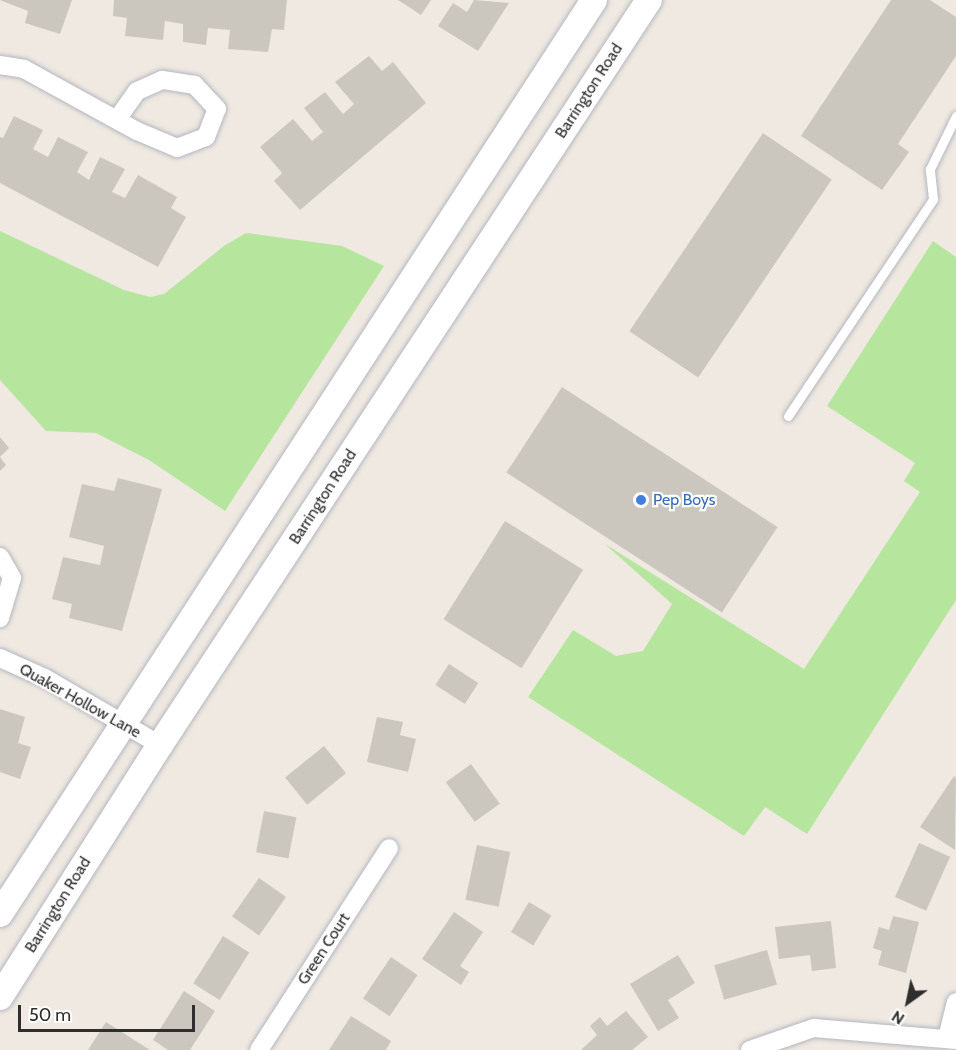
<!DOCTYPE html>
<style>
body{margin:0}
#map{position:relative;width:956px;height:1050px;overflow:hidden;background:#efe9e1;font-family:Cabin,sans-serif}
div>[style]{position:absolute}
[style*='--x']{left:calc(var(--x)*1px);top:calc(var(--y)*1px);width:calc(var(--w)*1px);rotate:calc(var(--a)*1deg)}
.green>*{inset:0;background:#b6e59e}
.building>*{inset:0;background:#cbc7bf;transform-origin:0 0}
.roads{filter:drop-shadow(0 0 2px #b4b7c1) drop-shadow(0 0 2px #b4b7c1)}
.service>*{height:9px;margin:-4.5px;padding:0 4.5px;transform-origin:4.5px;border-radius:4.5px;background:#fff}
.minor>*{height:18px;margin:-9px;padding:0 9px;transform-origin:9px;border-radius:9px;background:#fff}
.secondary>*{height:26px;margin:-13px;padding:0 13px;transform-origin:13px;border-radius:13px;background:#fff}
.dots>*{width:16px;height:16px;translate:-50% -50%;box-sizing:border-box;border:3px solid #fff;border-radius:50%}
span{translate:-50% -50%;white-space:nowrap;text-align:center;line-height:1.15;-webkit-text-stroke:4.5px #fff;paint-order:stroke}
.street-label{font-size:16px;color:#2e2e2e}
.shop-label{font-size:16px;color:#366cbe}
.left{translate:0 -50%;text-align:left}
.north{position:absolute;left:878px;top:972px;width:60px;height:60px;-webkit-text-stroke:4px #fff;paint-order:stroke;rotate:213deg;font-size:16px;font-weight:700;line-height:24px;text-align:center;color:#2e2e2e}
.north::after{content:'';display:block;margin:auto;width:21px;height:27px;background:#2e2e2e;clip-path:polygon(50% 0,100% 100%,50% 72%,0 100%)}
.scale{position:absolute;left:18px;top:1005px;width:177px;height:27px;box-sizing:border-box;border:3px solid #2e2e2e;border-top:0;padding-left:8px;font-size:18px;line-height:21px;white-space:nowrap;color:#2e2e2e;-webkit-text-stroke:4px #fff;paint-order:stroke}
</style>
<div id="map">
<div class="green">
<i style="clip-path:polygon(0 231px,124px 290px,150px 297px,164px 294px,224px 246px,246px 233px,342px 246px,384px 266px,225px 511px,149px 460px,96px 433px,46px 431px,0 380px)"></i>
<i style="clip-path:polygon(933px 241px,956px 257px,956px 600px,807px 834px,765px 807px,744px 836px,528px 697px,573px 630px,616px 656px,643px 651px,672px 604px,605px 544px,804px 669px,920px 492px,904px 481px,915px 463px,827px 406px)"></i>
</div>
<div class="building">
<i style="clip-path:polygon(0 0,72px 0,60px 34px,25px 23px,28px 11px)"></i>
<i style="clip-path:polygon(114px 0,287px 0,284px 30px,272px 29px,268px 52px,228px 49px,230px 30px,208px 28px,206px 45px,183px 42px,183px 24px,165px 21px,163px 40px,125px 36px,127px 18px,113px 16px)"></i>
<i style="clip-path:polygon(398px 0,431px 0,421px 15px)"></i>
<i style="clip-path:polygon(474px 0,509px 3px,478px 51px,438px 26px,453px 3px,467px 12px)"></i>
<i style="clip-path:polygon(891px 0,930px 0,956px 17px,956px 56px,898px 144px,909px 152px,882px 190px,801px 136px)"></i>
<i style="clip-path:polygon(369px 56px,382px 71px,393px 62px,426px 103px,300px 210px,274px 181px,282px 173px,260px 147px,293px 119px,312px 141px,323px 132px,304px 108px,325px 92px,343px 114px,354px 104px,335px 82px)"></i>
<i style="clip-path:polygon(14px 116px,43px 130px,33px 149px,48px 157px,58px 137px,88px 152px,77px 172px,89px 180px,100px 157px,125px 169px,112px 192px,125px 198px,138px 175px,177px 197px,171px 208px,186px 217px,158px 267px,0 183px,0 137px,3px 138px)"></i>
<i style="left:763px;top:133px;width:83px;height:239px;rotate:34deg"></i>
<i style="left:562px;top:387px;width:257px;height:102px;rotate:33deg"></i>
<i style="clip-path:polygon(0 437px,9px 448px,0 457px,6px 465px,0 471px)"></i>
<i style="clip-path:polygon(118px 478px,162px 489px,122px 631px,69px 618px,72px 604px,52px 599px,63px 557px,100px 565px,104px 546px,69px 537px,82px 484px,114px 491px)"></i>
<i style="left:505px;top:521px;width:92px;height:116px;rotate:32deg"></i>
<i style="left:449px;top:664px;width:35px;height:25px;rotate:33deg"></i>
<i style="clip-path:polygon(0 709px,25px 717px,18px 743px,31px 747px,20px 779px,0 772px)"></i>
<i style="clip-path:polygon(377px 717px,403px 722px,400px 735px,416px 739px,408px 772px,367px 762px)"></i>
<i style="left:324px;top:746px;width:35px;height:50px;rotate:51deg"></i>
<i style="left:471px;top:764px;width:49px;height:31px;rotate:54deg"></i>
<i style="clip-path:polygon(954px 776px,956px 778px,955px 850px,920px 827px)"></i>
<i style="left:264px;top:811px;width:33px;height:42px;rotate:11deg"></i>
<i style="left:919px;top:843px;width:34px;height:59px;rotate:24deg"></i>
<i style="left:477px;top:845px;width:34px;height:56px;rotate:12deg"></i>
<i style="left:259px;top:878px;width:33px;height:47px;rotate:35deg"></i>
<i style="left:529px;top:902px;width:26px;height:35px;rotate:31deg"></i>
<i style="clip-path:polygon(454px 912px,483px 932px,460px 966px,469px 972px,461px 985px,422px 959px)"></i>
<i style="clip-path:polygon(893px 916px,919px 922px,906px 973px,878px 965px,882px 951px,873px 948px,879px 927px,889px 930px)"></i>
<i style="clip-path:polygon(831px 921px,836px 968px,812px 971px,810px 955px,779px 959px,775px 927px)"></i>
<i style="left:223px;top:936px;width:31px;height:56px;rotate:32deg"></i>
<i style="left:767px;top:950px;width:36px;height:55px;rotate:74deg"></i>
<i style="clip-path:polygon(678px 955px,695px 983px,668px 1000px,679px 1018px,658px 1031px,630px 984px)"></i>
<i style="left:391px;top:957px;width:32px;height:50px;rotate:34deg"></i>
<i style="clip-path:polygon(184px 991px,215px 1011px,190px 1050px,168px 1050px,153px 1040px)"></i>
<i style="clip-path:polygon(626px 1011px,648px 1037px,632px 1050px,581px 1050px,597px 1035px,590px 1026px,600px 1017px,607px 1026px)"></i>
<i style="clip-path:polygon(351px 1016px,391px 1041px,386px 1050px,329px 1050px)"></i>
<i style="clip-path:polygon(106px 1022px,150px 1050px,88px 1050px)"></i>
</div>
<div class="roads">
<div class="service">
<i style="--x:788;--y:416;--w:261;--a:-56.2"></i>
<i style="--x:933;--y:199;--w:30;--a:-96"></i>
<i style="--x:930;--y:169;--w:59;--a:-63.9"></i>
</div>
<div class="minor">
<i style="--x:0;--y:65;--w:24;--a:9"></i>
<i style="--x:24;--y:69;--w:129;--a:28.8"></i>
<i style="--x:137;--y:131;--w:43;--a:23"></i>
<i style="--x:177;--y:148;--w:31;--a:-21"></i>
<i style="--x:206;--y:137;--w:30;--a:-69"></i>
<i style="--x:217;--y:109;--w:33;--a:-133"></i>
<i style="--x:195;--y:85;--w:33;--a:-171"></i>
<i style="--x:162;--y:80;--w:27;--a:156"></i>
<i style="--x:137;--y:91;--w:35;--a:125"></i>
<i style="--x:0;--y:557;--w:24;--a:60"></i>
<i style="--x:12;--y:578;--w:42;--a:106.7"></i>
<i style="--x:0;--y:658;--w:49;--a:24"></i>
<i style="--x:45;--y:678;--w:133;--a:30.2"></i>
<i style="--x:947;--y:1038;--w:37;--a:-76"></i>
<i style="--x:259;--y:1050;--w:240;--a:-57.2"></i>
<i style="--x:750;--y:1050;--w:68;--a:-19"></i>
<i style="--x:814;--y:1028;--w:143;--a:4.8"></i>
</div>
<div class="secondary">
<i style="--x:0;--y:914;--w:1090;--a:-56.98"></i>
<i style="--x:0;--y:997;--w:299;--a:-57.6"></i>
<i style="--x:160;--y:745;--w:891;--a:-56.72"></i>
</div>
</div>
<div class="dots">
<i style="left:641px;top:500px;background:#3f7fe0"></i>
</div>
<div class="street-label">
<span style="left:589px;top:91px;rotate:-57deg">Barrington Road</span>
<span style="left:323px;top:497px;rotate:-57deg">Barrington Road</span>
<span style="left:80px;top:701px;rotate:29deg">Quaker Hollow Lane</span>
<span style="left:58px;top:905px;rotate:-58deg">Barrington Road</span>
<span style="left:324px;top:949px;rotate:-57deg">Green Court</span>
</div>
<div class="shop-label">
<span class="left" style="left:653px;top:500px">Pep Boys</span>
</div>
<div class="north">N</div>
<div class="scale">50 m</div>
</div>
